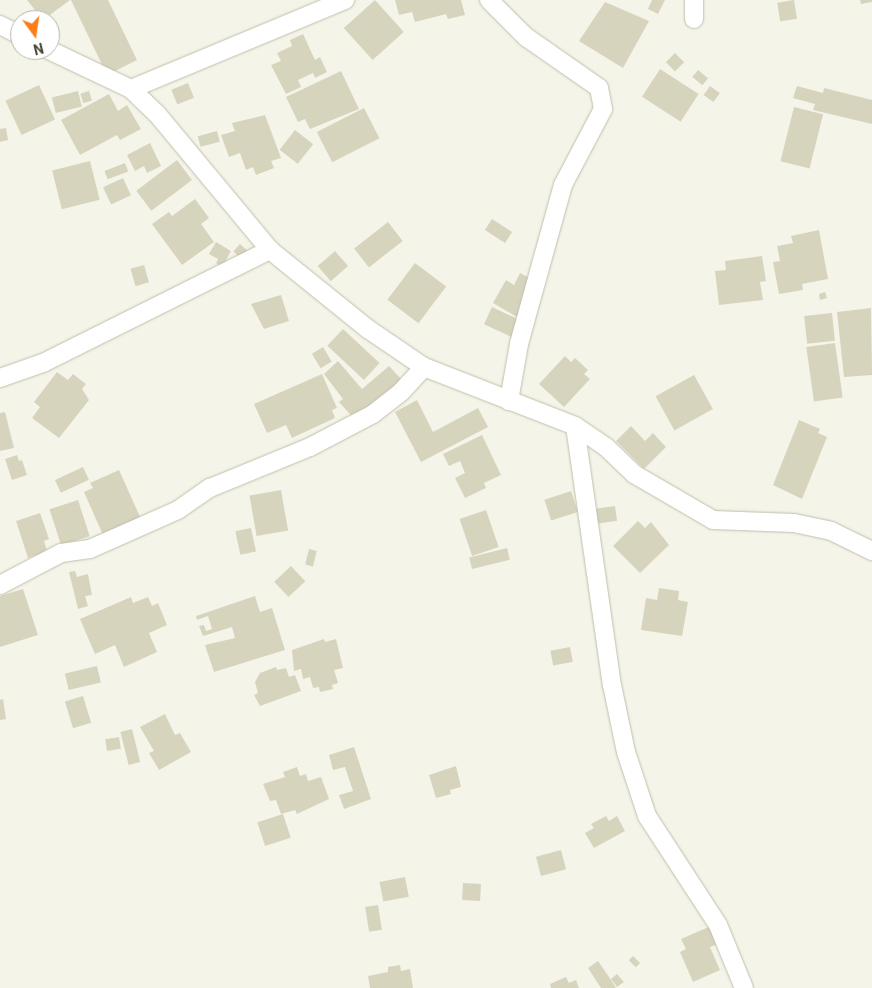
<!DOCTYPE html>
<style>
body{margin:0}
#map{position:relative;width:872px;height:988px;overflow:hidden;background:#f5f4e9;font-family:Roboto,sans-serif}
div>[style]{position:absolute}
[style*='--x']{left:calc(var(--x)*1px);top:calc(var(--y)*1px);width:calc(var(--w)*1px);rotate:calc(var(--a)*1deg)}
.building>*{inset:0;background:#d7d4be;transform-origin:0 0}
.roads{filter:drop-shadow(0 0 1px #c0bfab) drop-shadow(0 0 1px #c0bfab)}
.minor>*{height:18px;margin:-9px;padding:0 9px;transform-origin:9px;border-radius:9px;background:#fff}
span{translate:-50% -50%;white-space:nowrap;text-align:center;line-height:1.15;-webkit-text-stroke:4.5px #fff;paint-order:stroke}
.north{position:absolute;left:10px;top:10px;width:50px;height:50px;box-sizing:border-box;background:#fff;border:1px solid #b6b5af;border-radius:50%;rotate:166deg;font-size:14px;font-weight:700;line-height:20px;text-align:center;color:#494737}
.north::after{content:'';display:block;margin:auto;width:18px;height:22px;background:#fd7d18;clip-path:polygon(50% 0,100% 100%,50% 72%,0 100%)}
</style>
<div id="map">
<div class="building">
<i style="clip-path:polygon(27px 0,70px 0,43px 20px)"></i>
<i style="clip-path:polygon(71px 0,108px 0,137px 60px,107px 75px)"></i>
<i style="left:375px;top:0;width:43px;height:42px;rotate:48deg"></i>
<i style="clip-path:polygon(395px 0,461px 0,465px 15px,448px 19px,446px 14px,415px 22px,412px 12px,399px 15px)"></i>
<i style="clip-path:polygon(652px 0,665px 0,658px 14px,648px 9px)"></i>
<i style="left:794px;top:0;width:19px;height:17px;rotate:81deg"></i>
<i style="clip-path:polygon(860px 0,872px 0,872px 2px,861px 4px)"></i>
<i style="clip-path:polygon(605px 2px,649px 21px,623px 68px,579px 41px)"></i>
<i style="clip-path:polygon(303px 34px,315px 60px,320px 57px,327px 72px,315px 78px,313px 73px,298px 80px,301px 87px,286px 94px,271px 65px,281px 61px,277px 53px,292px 46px,290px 40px)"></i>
<i style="left:675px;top:53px;width:13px;height:13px;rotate:45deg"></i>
<i style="left:660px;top:69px;width:46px;height:33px;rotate:33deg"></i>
<i style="left:698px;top:70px;width:13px;height:9px;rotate:39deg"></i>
<i style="clip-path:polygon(341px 71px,359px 109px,310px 129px,305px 119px,298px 122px,286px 97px)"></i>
<i style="left:188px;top:83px;width:16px;height:18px;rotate:68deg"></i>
<i style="left:39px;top:85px;width:38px;height:37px;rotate:65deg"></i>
<i style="left:710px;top:86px;width:12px;height:11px;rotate:35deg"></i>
<i style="clip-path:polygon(797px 86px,823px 93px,824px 88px,872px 100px,872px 124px,813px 110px,815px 104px,793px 98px)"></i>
<i style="left:78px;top:91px;width:16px;height:27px;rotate:76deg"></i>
<i style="left:89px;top:91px;width:10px;height:9px;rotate:73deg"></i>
<i style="clip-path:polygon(109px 94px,118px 111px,127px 105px,141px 129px,120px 140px,117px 135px,80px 155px,61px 120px)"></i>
<i style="left:794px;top:107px;width:30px;height:56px;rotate:14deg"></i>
<i style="left:364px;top:108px;width:34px;height:53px;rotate:63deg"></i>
<i style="clip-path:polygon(265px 115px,281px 158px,271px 161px,274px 168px,256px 175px,253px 167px,246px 170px,240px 153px,229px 157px,221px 135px,235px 131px,232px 123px)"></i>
<i style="clip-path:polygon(6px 128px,8px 140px,0 142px,0 129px)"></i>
<i style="left:295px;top:130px;width:23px;height:25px;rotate:38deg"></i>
<i style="left:217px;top:131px;width:11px;height:20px;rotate:75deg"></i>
<i style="clip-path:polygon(150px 143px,161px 166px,147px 173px,144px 166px,135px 171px,127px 155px)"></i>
<i style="left:177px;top:160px;width:25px;height:51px;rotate:53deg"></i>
<i style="left:90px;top:161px;width:40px;height:39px;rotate:76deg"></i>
<i style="left:125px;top:163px;width:9px;height:22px;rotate:69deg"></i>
<i style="left:123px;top:178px;width:19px;height:22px;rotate:65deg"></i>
<i style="clip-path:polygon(195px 199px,209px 218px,201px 224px,214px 242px,182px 265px,152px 224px,169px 212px,172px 216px)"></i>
<i style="left:492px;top:219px;width:24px;height:13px;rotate:33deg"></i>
<i style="left:388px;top:222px;width:24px;height:43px;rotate:52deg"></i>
<i style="clip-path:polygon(819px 230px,828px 279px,802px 284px,803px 290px,779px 294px,773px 262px,780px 261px,777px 246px,793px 243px,791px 236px)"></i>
<i style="clip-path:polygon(216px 242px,231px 251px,222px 267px,216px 263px,218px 259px,209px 254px)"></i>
<i style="left:240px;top:244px;width:13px;height:10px;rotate:42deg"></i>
<i style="left:335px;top:251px;width:20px;height:23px;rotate:49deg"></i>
<i style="clip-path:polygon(762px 256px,766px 281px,760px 282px,763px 300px,719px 305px,715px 271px,726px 270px,725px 261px)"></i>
<i style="left:415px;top:263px;width:39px;height:46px;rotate:37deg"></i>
<i style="left:144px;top:265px;width:18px;height:14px;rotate:74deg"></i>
<i style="clip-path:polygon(520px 273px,537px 282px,517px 317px,493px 303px,506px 280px,514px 285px)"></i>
<i style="clip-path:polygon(825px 292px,827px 298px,820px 300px,819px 294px)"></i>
<i style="clip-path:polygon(281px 295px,289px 321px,264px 329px,251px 304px)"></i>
<i style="left:492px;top:307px;width:33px;height:19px;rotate:25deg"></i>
<i style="clip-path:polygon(871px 308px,872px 375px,844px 377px,837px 312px)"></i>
<i style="left:832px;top:313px;width:28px;height:28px;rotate:84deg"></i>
<i style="left:343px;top:329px;width:50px;height:23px;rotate:43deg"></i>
<i style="left:835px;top:343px;width:55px;height:29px;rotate:82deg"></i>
<i style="left:323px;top:347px;width:17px;height:13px;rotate:59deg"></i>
<i style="clip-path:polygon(565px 356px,571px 362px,575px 358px,588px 370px,584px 374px,590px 379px,564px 407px,539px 384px)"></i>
<i style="clip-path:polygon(338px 361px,362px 389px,389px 366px,403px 381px,356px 421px,339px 402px,343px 399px,324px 374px)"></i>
<i style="clip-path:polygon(57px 372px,68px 380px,73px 374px,86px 384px,82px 389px,89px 400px,59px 438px,32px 418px,40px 407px,34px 402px)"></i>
<i style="clip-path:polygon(322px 374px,337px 408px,332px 410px,335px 418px,292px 438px,286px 425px,267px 433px,254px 404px)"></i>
<i style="left:694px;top:375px;width:39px;height:44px;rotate:61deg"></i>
<i style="clip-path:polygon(417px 400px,433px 432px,478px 408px,488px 427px,421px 462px,395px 412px)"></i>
<i style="clip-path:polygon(5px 412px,14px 448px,0 451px,0 413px)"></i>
<i style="clip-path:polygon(799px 420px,820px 429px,818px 433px,827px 437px,802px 499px,773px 485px)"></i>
<i style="clip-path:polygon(631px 426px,645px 441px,653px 433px,666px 447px,644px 469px,616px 441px)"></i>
<i style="clip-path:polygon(482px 435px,501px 475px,484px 483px,486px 488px,465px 498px,455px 478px,465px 473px,460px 461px,449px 466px,443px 454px)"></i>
<i style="clip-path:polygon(17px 455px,19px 461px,22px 460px,27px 475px,12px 480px,5px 459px)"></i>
<i style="left:83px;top:467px;width:14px;height:31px;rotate:65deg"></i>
<i style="clip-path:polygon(119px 470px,141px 519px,103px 535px,84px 492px,93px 488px,90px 483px)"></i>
<i style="left:281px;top:490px;width:41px;height:32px;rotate:80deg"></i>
<i style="left:571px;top:491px;width:22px;height:28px;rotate:72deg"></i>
<i style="left:78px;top:500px;width:38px;height:30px;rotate:72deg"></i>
<i style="left:615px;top:506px;width:15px;height:22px;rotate:82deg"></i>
<i style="left:486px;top:510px;width:39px;height:28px;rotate:71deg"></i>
<i style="clip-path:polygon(40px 513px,49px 539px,44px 541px,47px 551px,28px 558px,16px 521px)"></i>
<i style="clip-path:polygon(638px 521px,645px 528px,651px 522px,669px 545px,640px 573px,613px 546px)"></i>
<i style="left:251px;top:528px;width:24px;height:16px;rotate:78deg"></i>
<i style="left:507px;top:548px;width:12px;height:39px;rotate:76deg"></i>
<i style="left:309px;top:549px;width:8px;height:16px;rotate:14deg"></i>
<i style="left:291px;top:566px;width:21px;height:23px;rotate:47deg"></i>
<i style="clip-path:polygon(75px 571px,77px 577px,88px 574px,92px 595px,85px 596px,88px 606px,78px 609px,69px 572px)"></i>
<i style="clip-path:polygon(659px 588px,679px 591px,678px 600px,688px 602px,682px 636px,641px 630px,646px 598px,657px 600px)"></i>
<i style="clip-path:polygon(23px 589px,38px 635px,0 647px,0 596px)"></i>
<i style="clip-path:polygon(255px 596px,260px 612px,272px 608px,285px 650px,214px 672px,205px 645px,235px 638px,232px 627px,203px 636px,199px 626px,204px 625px,206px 631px,212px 629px,208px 616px,197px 620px,196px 616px)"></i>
<i style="clip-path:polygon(131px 597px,133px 603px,148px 597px,152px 606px,158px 603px,167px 625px,149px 633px,157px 652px,124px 667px,115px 645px,95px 654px,80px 619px)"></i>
<i style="clip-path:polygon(324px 639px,325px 642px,336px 639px,343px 668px,334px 670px,338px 683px,332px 685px,333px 689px,320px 692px,319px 687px,313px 688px,310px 677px,303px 679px,301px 669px,294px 671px,292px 650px)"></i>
<i style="left:570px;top:647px;width:15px;height:20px;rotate:79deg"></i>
<i style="left:97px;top:666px;width:17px;height:33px;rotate:77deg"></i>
<i style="clip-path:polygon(276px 667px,277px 670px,286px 668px,289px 677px,295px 675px,301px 691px,260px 706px,254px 695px,258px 693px,255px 682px,260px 673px)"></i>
<i style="left:83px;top:696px;width:28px;height:19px;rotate:73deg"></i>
<i style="clip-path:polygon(3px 699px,6px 719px,0 720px,0 700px)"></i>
<i style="clip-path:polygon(165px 714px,175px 735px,180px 733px,191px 752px,159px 770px,149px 753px,154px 751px,140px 727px)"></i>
<i style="left:132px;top:729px;width:34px;height:12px;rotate:76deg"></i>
<i style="left:119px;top:737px;width:12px;height:14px;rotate:81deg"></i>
<i style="clip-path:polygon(354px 747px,371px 799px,344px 809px,339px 795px,353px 791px,345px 767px,333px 770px,329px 755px)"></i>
<i style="clip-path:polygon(456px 766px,461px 787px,450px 790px,451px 794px,436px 798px,429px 775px)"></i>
<i style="clip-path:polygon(297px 767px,300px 776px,306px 774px,308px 781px,321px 777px,329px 799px,297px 814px,295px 810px,281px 814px,276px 800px,270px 801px,263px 784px,285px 777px,283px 772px)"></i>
<i style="left:283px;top:814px;width:25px;height:27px;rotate:72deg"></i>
<i style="clip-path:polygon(606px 816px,609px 821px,617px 816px,625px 831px,594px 848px,585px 833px,594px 828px,591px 824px)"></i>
<i style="left:561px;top:850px;width:20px;height:26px;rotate:75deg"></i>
<i style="left:405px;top:877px;width:20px;height:26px;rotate:79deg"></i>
<i style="left:463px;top:883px;width:18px;height:17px;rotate:3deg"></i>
<i style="left:378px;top:905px;width:25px;height:13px;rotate:81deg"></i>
<i style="clip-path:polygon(711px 926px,718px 944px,710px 947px,720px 970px,693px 982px,680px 952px,686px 949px,681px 939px)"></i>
<i style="left:633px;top:956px;width:10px;height:6px;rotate:45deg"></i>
<i style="clip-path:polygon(598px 961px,611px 980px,616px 988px,601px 988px,588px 968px)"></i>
<i style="clip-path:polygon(400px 965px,401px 971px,410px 969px,413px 988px,370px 988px,368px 976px,388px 972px,388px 967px)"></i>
<i style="clip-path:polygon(617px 974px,624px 982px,617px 987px,611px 979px)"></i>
<i style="clip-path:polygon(566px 977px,569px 983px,576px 980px,579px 988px,551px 988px,550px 984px)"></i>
</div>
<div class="roads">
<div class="minor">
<i style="--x:489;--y:0;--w:52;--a:45"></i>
<i style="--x:526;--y:37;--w:89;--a:34.9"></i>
<i style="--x:599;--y:88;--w:21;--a:79"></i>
<i style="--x:603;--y:109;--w:86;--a:117.8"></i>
<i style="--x:563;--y:185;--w:165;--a:105.5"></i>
<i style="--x:519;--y:344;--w:58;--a:100"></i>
<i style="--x:694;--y:0;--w:19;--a:90"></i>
<i style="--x:0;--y:25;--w:22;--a:27"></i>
<i style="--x:49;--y:50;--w:91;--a:25.4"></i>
<i style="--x:131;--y:89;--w:36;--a:44"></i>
<i style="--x:157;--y:114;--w:177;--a:50.3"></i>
<i style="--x:270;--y:250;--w:126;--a:38.9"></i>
<i style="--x:368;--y:329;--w:68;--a:34.2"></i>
<i style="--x:424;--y:367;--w:162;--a:21.3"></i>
<i style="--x:575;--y:426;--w:37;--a:34"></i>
<i style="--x:606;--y:447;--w:39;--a:44"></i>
<i style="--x:634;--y:474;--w:91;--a:30.2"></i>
<i style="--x:713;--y:520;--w:81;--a:2.1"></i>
<i style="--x:794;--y:523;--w:38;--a:12"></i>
<i style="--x:831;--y:531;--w:46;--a:26"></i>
<i style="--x:131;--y:89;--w:232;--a:-22.6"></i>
<i style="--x:0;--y:378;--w:46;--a:-19.2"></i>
<i style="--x:43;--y:363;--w:254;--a:-26.5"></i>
<i style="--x:575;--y:426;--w:262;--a:81.9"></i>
<i style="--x:612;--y:685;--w:68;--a:78.2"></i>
<i style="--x:626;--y:752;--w:67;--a:71.8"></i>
<i style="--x:647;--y:816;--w:130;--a:56.9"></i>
<i style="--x:718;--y:925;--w:68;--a:67.6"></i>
<i style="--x:0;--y:585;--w:69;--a:-27.7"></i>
<i style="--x:61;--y:553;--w:29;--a:-8"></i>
<i style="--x:90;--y:549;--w:96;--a:-23.9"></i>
<i style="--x:178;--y:510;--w:39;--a:-35"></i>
<i style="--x:210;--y:488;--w:108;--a:-22.3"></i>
<i style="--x:310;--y:447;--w:71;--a:-27.6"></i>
<i style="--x:373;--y:414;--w:36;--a:-38"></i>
<i style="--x:401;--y:392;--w:34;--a:-47"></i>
</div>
</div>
<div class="north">N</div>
</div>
